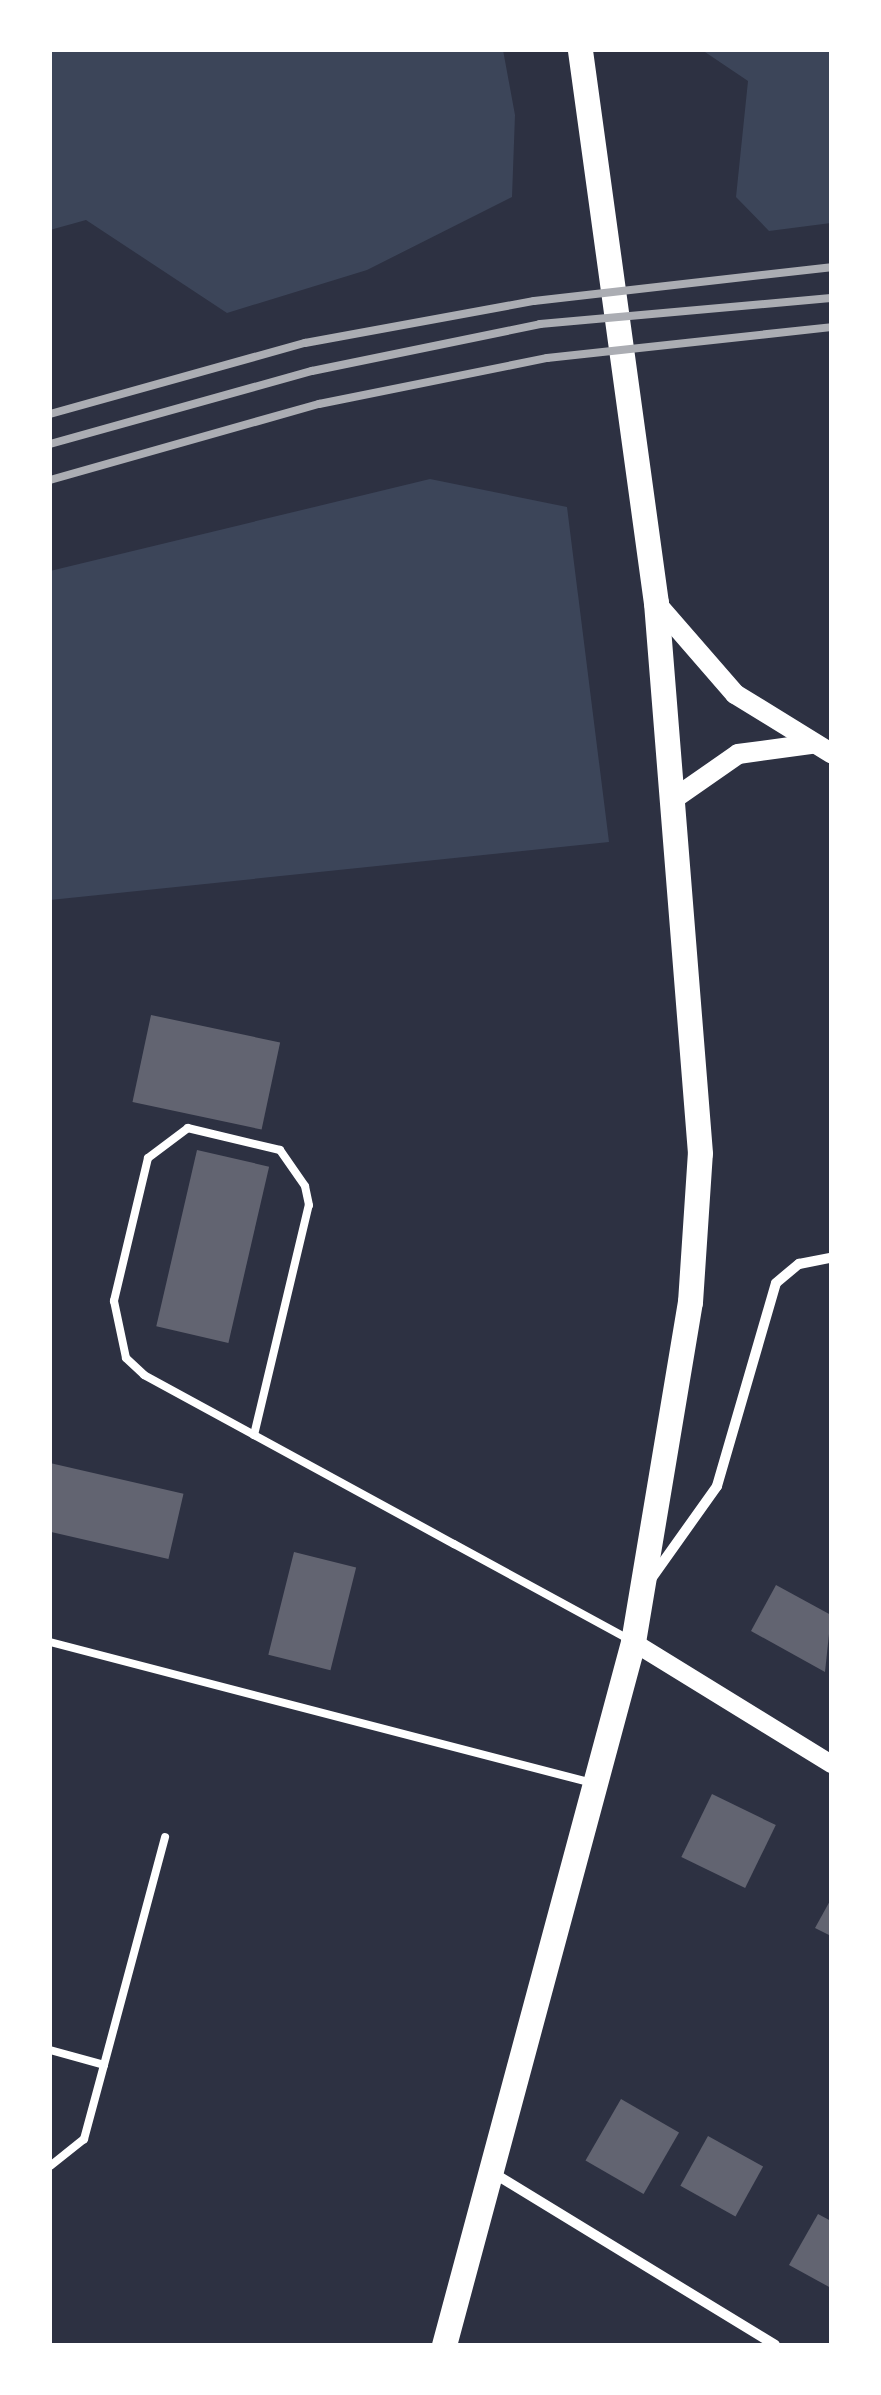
<!DOCTYPE html>
<style>
body{margin:0}
#map{position:relative;width:881px;height:2395px;overflow:hidden;background:#2d3142;font-family:"Alegreya Sans",sans-serif}
div>[style]{position:absolute}
[style*='--x']{left:calc(var(--x)*1px);top:calc(var(--y)*1px);width:calc(var(--w)*1px);rotate:calc(var(--a)*1deg)}
.green>*{inset:0;background:#3c4559}
.building>*{inset:0;background:#626471;transform-origin:0 0}
.service>*{height:8px;margin:-4px;padding:0 4px;transform-origin:4px;border-radius:4px;background:#fff}
.minor>*{height:10px;margin:-5px;padding:0 5px;transform-origin:5px;border-radius:5px;background:#fff}
.tertiary>*{height:18px;margin:-9px;padding:0 9px;transform-origin:9px;border-radius:9px;background:#fff}
.secondary>*{height:20px;margin:-10px;padding:0 10px;transform-origin:10px;border-radius:10px;background:#fff}
.primary>*{height:25px;margin:-12.5px;padding:0 12.5px;transform-origin:12.5px;border-radius:12.5px;background:#fff}
.rail>*{height:8px;margin:-4px;padding:0 4px;transform-origin:4px;border-radius:4px;background:#abadb3}
span{translate:-50% -50%;white-space:nowrap;text-align:center;line-height:1.15;-webkit-text-stroke:10px #fff;paint-order:stroke}
.frame{position:absolute;inset:0;border:52px solid #fff;pointer-events:none}
</style>
<div id="map">
<div class="green">
<i style="clip-path:polygon(50px 50px,503px 50px,515px 115px,512px 197px,367px 270px,227px 313px,86px 220px,50px 230px)"></i>
<i style="clip-path:polygon(702px 50px,831px 50px,831px 223px,769px 231px,736px 197px,748px 81px)"></i>
<i style="clip-path:polygon(430px 479px,567px 507px,609px 842px,50px 900px,50px 571px)"></i>
</div>
<div class="building">
<i style="left:151px;top:1015px;width:132px;height:89px;rotate:12deg"></i>
<i style="left:197px;top:1150px;width:74px;height:181px;rotate:13deg"></i>
<i style="left:50px;top:1463px;width:137px;height:67px;rotate:13deg"></i>
<i style="left:294px;top:1552px;width:64px;height:106px;rotate:14deg"></i>
<i style="clip-path:polygon(776px 1585px,831px 1615px,825px 1672px,751px 1631px)"></i>
<i style="left:712px;top:1794px;width:71px;height:70px;rotate:26deg"></i>
<i style="clip-path:polygon(831px 1899px,831px 1936px,815px 1928px)"></i>
<i style="left:621px;top:2099px;width:67px;height:71px;rotate:30deg"></i>
<i style="left:708px;top:2136px;width:63px;height:57px;rotate:29deg"></i>
<i style="clip-path:polygon(818px 2214px,831px 2221px,831px 2288px,789px 2265px)"></i>
</div>
<div class="service">
<i style="--x:254;--y:1435;--w:236;--a:-76.6"></i>
<i style="--x:309;--y:1205;--w:19;--a:-102"></i>
<i style="--x:305;--y:1186;--w:44;--a:-124.8"></i>
<i style="--x:280;--y:1150;--w:95;--a:-166.6"></i>
<i style="--x:188;--y:1128;--w:50;--a:143.1"></i>
<i style="--x:148;--y:1158;--w:147;--a:103.4"></i>
<i style="--x:114;--y:1301;--w:58;--a:78.1"></i>
<i style="--x:126;--y:1358;--w:25;--a:43"></i>
<i style="--x:144;--y:1375;--w:125;--a:28.6"></i>
<i style="--x:254;--y:1435;--w:228;--a:28.6"></i>
<i style="--x:454;--y:1544;--w:198;--a:28.6"></i>
<i style="--x:50;--y:1642;--w:560;--a:14.58"></i>
<i style="--x:50;--y:2050;--w:56;--a:15.5"></i>
<i style="--x:104;--y:2065;--w:77;--a:105.1"></i>
<i style="--x:84;--y:2139;--w:43;--a:141.5"></i>
<i style="--x:104;--y:2065;--w:236;--a:-75"></i>
</div>
<div class="minor">
<i style="--x:651;--y:1579;--w:114;--a:-54.6"></i>
<i style="--x:717;--y:1486;--w:211;--a:-73.8"></i>
<i style="--x:776;--y:1283;--w:30;--a:-40"></i>
<i style="--x:799;--y:1264;--w:33;--a:-11"></i>
<i style="--x:495;--y:2174;--w:328;--a:31.4"></i>
</div>
<div class="tertiary">
<i style="--x:633;--y:1642;--w:233;--a:31.6"></i>
</div>
<div class="secondary">
<i style="--x:656;--y:603;--w:121;--a:49"></i>
<i style="--x:735;--y:694;--w:113;--a:31.6"></i>
<i style="--x:675;--y:798;--w:77;--a:-34.9"></i>
<i style="--x:738;--y:754;--w:75;--a:-7.7"></i>
</div>
<div class="primary">
<i style="--x:444;--y:2345;--w:728;--a:-74.95"></i>
<i style="--x:633;--y:1642;--w:345;--a:-80.5"></i>
<i style="--x:690;--y:1302;--w:149;--a:-86.2"></i>
<i style="--x:700;--y:1153;--w:552;--a:-94.57"></i>
<i style="--x:656;--y:603;--w:558;--a:-97.83"></i>
</div>
<div class="rail">
<i style="--x:50;--y:414;--w:265;--a:-15.6"></i>
<i style="--x:305;--y:343;--w:233;--a:-10.4"></i>
<i style="--x:534;--y:301;--w:299;--a:-6.5"></i>
<i style="--x:50;--y:444;--w:272;--a:-15.6"></i>
<i style="--x:312;--y:371;--w:233;--a:-11.6"></i>
<i style="--x:540;--y:324;--w:292;--a:-5.1"></i>
<i style="--x:50;--y:480;--w:280;--a:-15.8"></i>
<i style="--x:319;--y:404;--w:233;--a:-11.4"></i>
<i style="--x:547;--y:358;--w:286;--a:-6.2"></i>
</div>
<div class="frame"></div>
</div>
